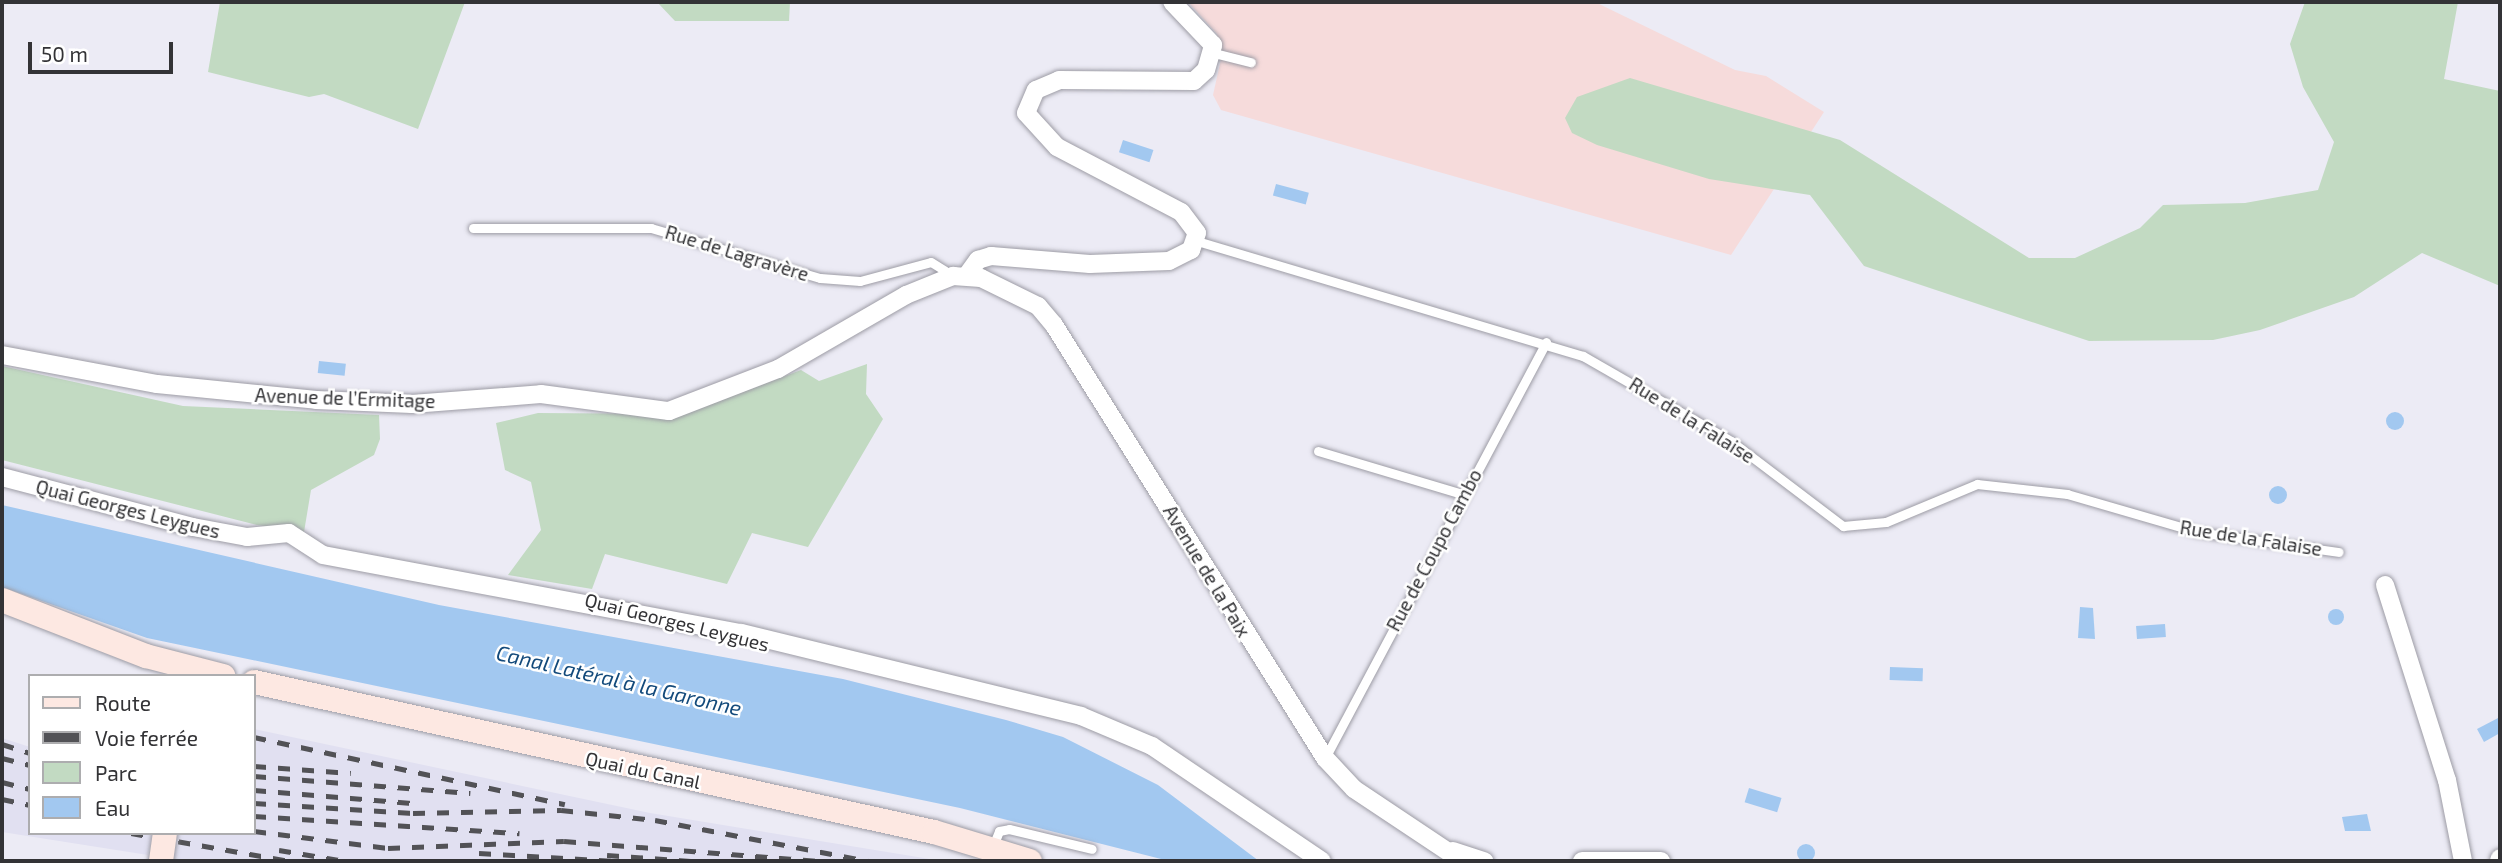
<!DOCTYPE html>
<meta charset="utf-8">
<style>
body{margin:0}
#map{position:relative;width:2502px;height:863px;overflow:hidden;background:#ecebf5;font-family:"Exo 2",sans-serif}
div>[style]{position:absolute}
[style*='--x']{left:calc(var(--x)*1px);top:calc(var(--y)*1px);width:calc(var(--w)*1px);rotate:calc(var(--a)*1deg)}
.built>*{inset:0;background:#e1e0f1}
.education>*{inset:0;background:#f6dbdb}
.green>*{inset:0;background:#c2dac2}
.water>*{inset:0;background:#a2c8f0;transform-origin:0 0}
.round{border-radius:50%}
.roads{filter:drop-shadow(0 0 2px #9d9ca5) drop-shadow(0 0 2px #9d9ca5)}
.lane>*{height:9px;margin:-4.5px;padding:0 4.5px;transform-origin:4.5px;border-radius:4.5px;background:#fff}
.street>*{height:18px;margin:-9px;padding:0 9px;transform-origin:9px;border-radius:9px;background:#fff}
.secondary>*{height:24px;margin:-12px;padding:0 12px;transform-origin:12px;border-radius:12px;background:#fde8e2}
.rail>*{height:5px;margin-top:-2.5px;transform-origin:0;background:repeating-linear-gradient(90deg,#525256 0 12px,transparent 0 24px)}
.bridges{filter:drop-shadow(0 0 2px #9d9ca5) drop-shadow(0 0 2px #9d9ca5)}
.secondary-bridge>*{height:24px;margin:-12px;padding:0 12px;transform-origin:12px;border-radius:12px;background:#fde8e2}
span{translate:-50% -50%;white-space:nowrap;text-align:center;line-height:1.15;-webkit-text-stroke:5px #fff;paint-order:stroke}
.street-label{font-size:19px;color:#333336}
.water-label{font-size:21px;color:#134a7b;font-style:italic}
.frame{position:absolute;inset:0;border:4px solid #333336;pointer-events:none}
.legend{position:absolute;left:28px;top:674px;width:228px;height:161px;box-sizing:border-box;background:#fff;border:2px solid #adadaf;margin:0;padding:9px 12px;list-style:none;font-size:21px;color:#333336}
.legend li{display:flex;align-items:center;gap:14px;height:35px}
.legend b{width:35px;border:2px solid #adadaf}
.scale{position:absolute;left:28px;top:42px;width:145px;height:32px;box-sizing:border-box;border:4px solid #333336;border-top:0;padding-left:9px;font-size:21px;line-height:24px;white-space:nowrap;color:#333336;-webkit-text-stroke:5px #fff;paint-order:stroke}
</style>
<div id="map">
<div class="built">
<i style="clip-path:polygon(254px 729px,650px 813px,942px 861px,173px 861px,178px 833px,254px 833px)"></i>
<i style="clip-path:polygon(2px 738px,30px 747px,30px 833px,152px 833px,148px 855px,2px 832px)"></i>
</div>
<div class="education">
<i style="clip-path:polygon(1188px 2px,1595px 2px,1735px 70px,1766px 76px,1824px 112px,1731px 255px,1221px 110px,1213px 95px,1221px 59px,1217px 34px)"></i>
</div>
<div class="green">
<i style="clip-path:polygon(220px 2px,465px 2px,418px 129px,324px 94px,309px 97px,208px 72px)"></i>
<i style="clip-path:polygon(657px 2px,790px 2px,789px 21px,675px 21px)"></i>
<i style="clip-path:polygon(2305px 2px,2458px 2px,2444px 79px,2500px 91px,2500px 286px,2422px 253px,2354px 297px,2260px 330px,2213px 340px,2089px 341px,1864px 266px,1810px 195px,1709px 179px,1597px 145px,1572px 133px,1565px 118px,1577px 97px,1630px 78px,1840px 140px,2029px 258px,2075px 258px,2140px 228px,2163px 205px,2245px 203px,2318px 190px,2334px 142px,2303px 87px,2290px 44px)"></i>
<i style="clip-path:polygon(867px 364px,866px 394px,883px 419px,808px 547px,752px 533px,727px 584px,605px 554px,592px 589px,508px 575px,541px 530px,531px 482px,505px 470px,496px 423px,538px 413px,684px 414px,801px 370px,819px 381px)"></i>
<i style="clip-path:polygon(2px 366px,183px 406px,379px 415px,380px 439px,374px 455px,311px 490px,304px 532px,257px 525px,2px 460px)"></i>
</div>
<div class="water">
<i style="left:1123px;top:140px;width:32px;height:13px;rotate:18deg"></i>
<i style="left:1276px;top:184px;width:34px;height:12px;rotate:15deg"></i>
<i style="left:319px;top:361px;width:27px;height:12px;rotate:6deg"></i>
<i class="round" style="left:2386px;top:412px;width:18px;height:18px"></i>
<i class="round" style="left:2269px;top:486px;width:18px;height:18px"></i>
<i style="clip-path:polygon(2px 505px,439px 605px,843px 679px,1006px 720px,1063px 737px,1158px 785px,1259px 861px,1169px 861px,960px 808px,147px 638px,2px 587px)"></i>
<i style="clip-path:polygon(2080px 607px,2093px 608px,2095px 639px,2078px 638px)"></i>
<i class="round" style="left:2328px;top:609px;width:16px;height:16px"></i>
<i style="left:2165px;top:624px;width:13px;height:29px;rotate:86deg"></i>
<i style="left:1890px;top:667px;width:33px;height:13px;rotate:2deg"></i>
<i style="clip-path:polygon(2500px 717px,2500px 733px,2484px 742px,2477px 729px)"></i>
<i style="left:1749px;top:788px;width:34px;height:15px;rotate:17deg"></i>
<i style="clip-path:polygon(2367px 814px,2371px 831px,2345px 831px,2342px 817px)"></i>
<i class="round" style="left:1797px;top:844px;width:18px;height:18px"></i>
</div>
<div class="roads">
<div class="lane">
<i style="--x:1214;--y:53;--w:38;--a:14"></i>
<i style="--x:473;--y:228;--w:178;--a:0"></i>
<i style="--x:651;--y:228;--w:176;--a:16.5"></i>
<i style="--x:820;--y:278;--w:40;--a:4.3"></i>
<i style="--x:860;--y:281;--w:73;--a:-15"></i>
<i style="--x:931;--y:262;--w:26;--a:32"></i>
<i style="--x:1197;--y:241;--w:403;--a:16.6"></i>
<i style="--x:1583;--y:356;--w:171;--a:29.9"></i>
<i style="--x:1731;--y:441;--w:141;--a:37.2"></i>
<i style="--x:1843;--y:526;--w:43;--a:-5.3"></i>
<i style="--x:1886;--y:522;--w:99;--a:-22.7"></i>
<i style="--x:1977;--y:484;--w:91;--a:6.3"></i>
<i style="--x:2067;--y:494;--w:136;--a:16.2"></i>
<i style="--x:2198;--y:532;--w:142;--a:8.1"></i>
<i style="--x:1318;--y:451;--w:150;--a:16.6"></i>
<i style="--x:1325;--y:758;--w:471;--a:-62"></i>
<i style="--x:993;--y:846;--w:16;--a:-68"></i>
<i style="--x:999;--y:831;--w:10;--a:-11"></i>
<i style="--x:1009;--y:829;--w:85;--a:13.5"></i>
</div>
<div class="street">
<i style="--x:967;--y:275;--w:19;--a:-54"></i>
<i style="--x:978;--y:260;--w:14;--a:-17"></i>
<i style="--x:991;--y:256;--w:99;--a:4.6"></i>
<i style="--x:1090;--y:264;--w:79;--a:-2.2"></i>
<i style="--x:1169;--y:261;--w:25;--a:-27"></i>
<i style="--x:1191;--y:250;--w:18;--a:-71"></i>
<i style="--x:1197;--y:233;--w:26;--a:-127"></i>
<i style="--x:1181;--y:212;--w:140;--a:-152.3"></i>
<i style="--x:1057;--y:147;--w:46;--a:-132.4"></i>
<i style="--x:1026;--y:113;--w:25;--a:-67"></i>
<i style="--x:1036;--y:90;--w:25;--a:-23"></i>
<i style="--x:1059;--y:80;--w:135;--a:0.4"></i>
<i style="--x:1194;--y:81;--w:16;--a:-43"></i>
<i style="--x:1206;--y:70;--w:26;--a:-74"></i>
<i style="--x:1213;--y:45;--w:59;--a:-133.6"></i>
<i style="--x:2;--y:355;--w:158;--a:10.6"></i>
<i style="--x:157;--y:384;--w:160;--a:5.7"></i>
<i style="--x:316;--y:400;--w:96;--a:2.4"></i>
<i style="--x:412;--y:404;--w:129;--a:-4.4"></i>
<i style="--x:541;--y:394;--w:129;--a:7.6"></i>
<i style="--x:669;--y:411;--w:117;--a:-21.1"></i>
<i style="--x:778;--y:369;--w:148;--a:-30"></i>
<i style="--x:906;--y:295;--w:51;--a:-22"></i>
<i style="--x:953;--y:276;--w:28;--a:4"></i>
<i style="--x:981;--y:278;--w:64;--a:26.2"></i>
<i style="--x:1038;--y:306;--w:25;--a:50"></i>
<i style="--x:1054;--y:325;--w:511;--a:57.96"></i>
<i style="--x:1325;--y:758;--w:42;--a:46.9"></i>
<i style="--x:1354;--y:789;--w:130;--a:33.7"></i>
<i style="--x:2;--y:477;--w:197;--a:14.7"></i>
<i style="--x:193;--y:527;--w:55;--a:10.5"></i>
<i style="--x:247;--y:537;--w:42;--a:-5.4"></i>
<i style="--x:289;--y:533;--w:40;--a:32.9"></i>
<i style="--x:323;--y:555;--w:425;--a:10.6"></i>
<i style="--x:741;--y:633;--w:350;--a:13.7"></i>
<i style="--x:1081;--y:716;--w:77;--a:22.9"></i>
<i style="--x:1152;--y:746;--w:205;--a:34.1"></i>
<i style="--x:2385;--y:585;--w:205;--a:72.4"></i>
<i style="--x:2447;--y:780;--w:83;--a:78.8"></i>
<i style="--x:1453;--y:851;--w:33;--a:18"></i>
<i style="--x:1582;--y:861;--w:79;--a:0"></i>
<i style="--x:2499;--y:861;--w:3;--a:-72"></i>
</div>
<div class="secondary">
<i style="--x:2;--y:600;--w:155;--a:21.3"></i>
<i style="--x:146;--y:656;--w:80;--a:14.6"></i>
<i style="--x:254;--y:682;--w:696;--a:12.44"></i>
<i style="--x:934;--y:832;--w:100;--a:16.8"></i>
</div>
</div>
<div class="rail">
<i style="--x:254;--y:737;--w:318;--a:12.2"></i>
<i style="--x:2;--y:744;--w:29;--a:18"></i>
<i style="--x:2;--y:758;--w:29;--a:14"></i>
<i style="--x:254;--y:766;--w:97;--a:4.1"></i>
<i style="--x:254;--y:776;--w:217;--a:4.5"></i>
<i style="--x:2;--y:782;--w:29;--a:14"></i>
<i style="--x:254;--y:790;--w:158;--a:4.7"></i>
<i style="--x:2;--y:799;--w:29;--a:12"></i>
<i style="--x:254;--y:803;--w:159;--a:3.6"></i>
<i style="--x:413;--y:813;--w:148;--a:-1.2"></i>
<i style="--x:561;--y:810;--w:95;--a:6.1"></i>
<i style="--x:655;--y:820;--w:217;--a:10.9"></i>
<i style="--x:254;--y:816;--w:266;--a:3.7"></i>
<i style="--x:254;--y:831;--w:135;--a:7.2"></i>
<i style="--x:388;--y:848;--w:176;--a:-2.3"></i>
<i style="--x:564;--y:841;--w:256;--a:4.5"></i>
<i style="--x:131;--y:833;--w:161;--a:10"></i>
<i style="--x:279;--y:850;--w:67;--a:9.5"></i>
<i style="--x:479;--y:853;--w:137;--a:3.3"></i>
<i style="--x:607;--y:855;--w:84;--a:4.1"></i>
</div>
<div class="bridges">
<div class="secondary-bridge">
<i style="--x:161;--y:861;--w:28;--a:-82"></i>
</div>
</div>
<div class="street-label">
<span style="left:737px;top:253px;rotate:17deg">Rue de Lagravère</span>
<span style="left:345px;top:398px;rotate:2deg">Avenue de l’Ermitage</span>
<span style="left:1692px;top:420px;rotate:32deg">Rue de la Falaise</span>
<span style="left:128px;top:509px;rotate:14deg">Quai Georges Leygues</span>
<span style="left:2251px;top:538px;rotate:9deg">Rue de la Falaise</span>
<span style="left:1434px;top:550px;rotate:-62deg">Rue de Coupo Cambo</span>
<span style="left:1207px;top:571px;rotate:59deg">Avenue de la Paix</span>
<span style="left:677px;top:622px;rotate:14deg">Quai Georges Leygues</span>
<span style="left:643px;top:770px;rotate:12deg">Quai du Canal</span>
</div>
<div class="water-label">
<span style="left:619px;top:680px;rotate:13deg">Canal Latéral à la Garonne</span>
</div>
<div class="frame"></div>
<ul class="legend">
<li><b style="height:9px;background:#fde8e2"></b>Route</li>
<li><b style="height:9px;background:#525256"></b>Voie ferrée</li>
<li><b style="height:19px;background:#c2dac2"></b>Parc</li>
<li><b style="height:19px;background:#a2c8f0"></b>Eau</li>
</ul>
<div class="scale">50 m</div>
</div>
